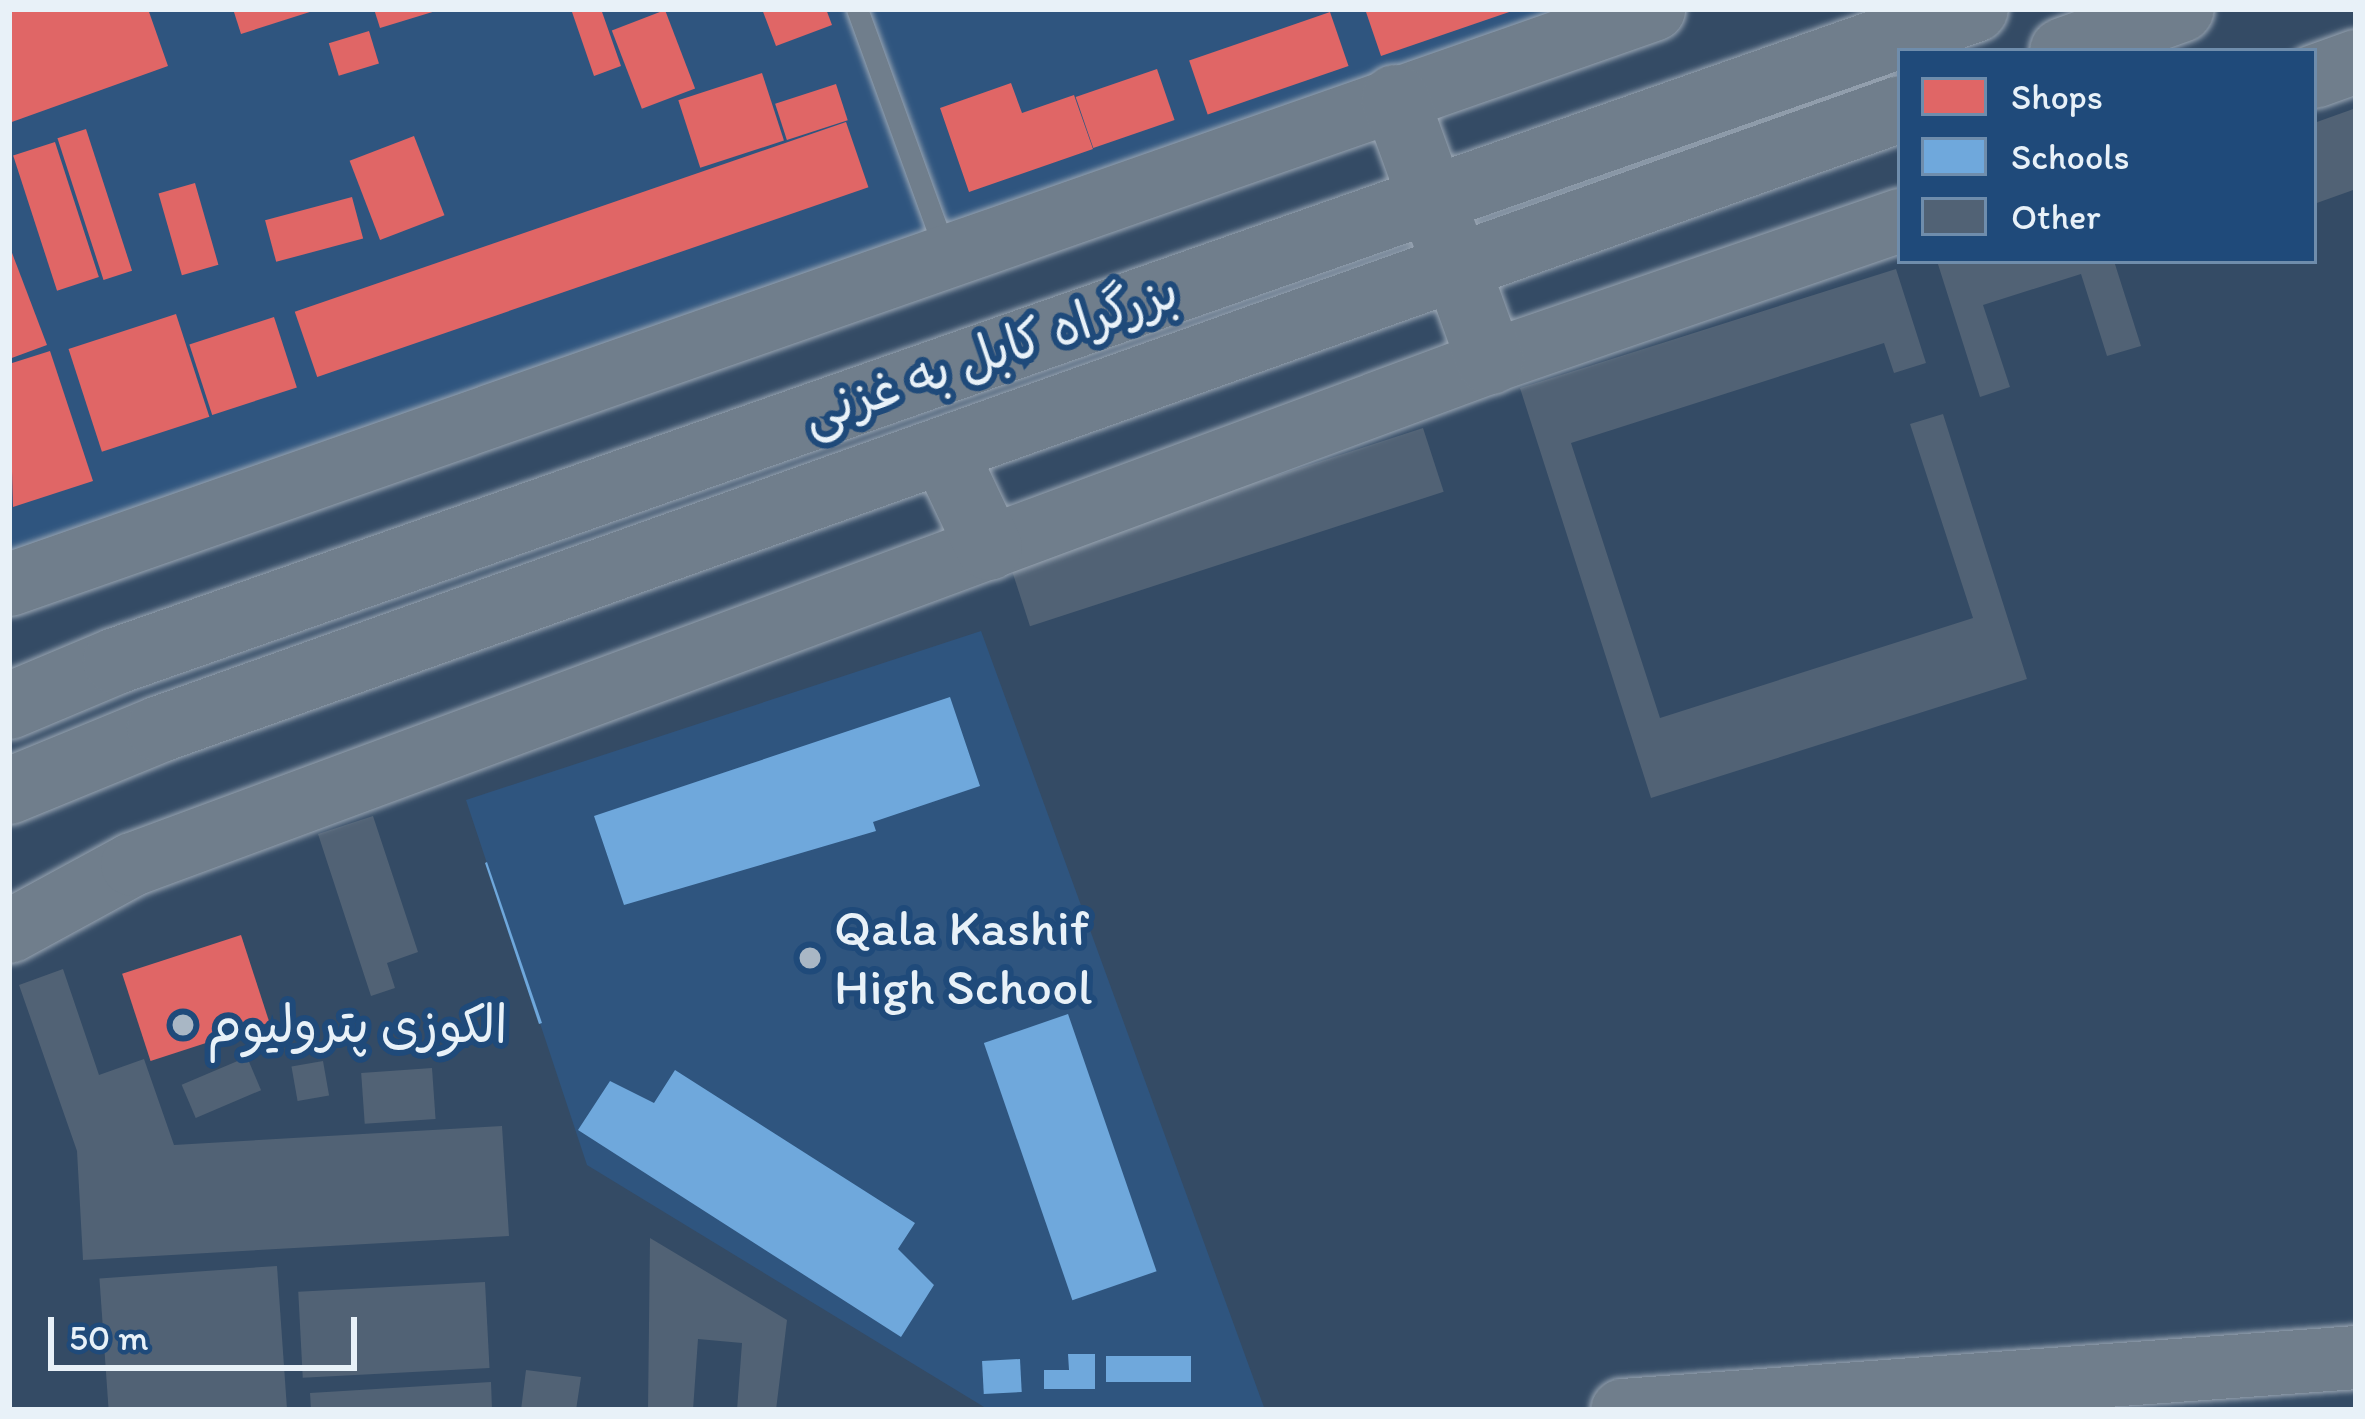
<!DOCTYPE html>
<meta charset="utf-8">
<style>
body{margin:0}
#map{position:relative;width:2365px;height:1419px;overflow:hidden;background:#344b65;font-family:Itim,"Playpen Sans Arabic",sans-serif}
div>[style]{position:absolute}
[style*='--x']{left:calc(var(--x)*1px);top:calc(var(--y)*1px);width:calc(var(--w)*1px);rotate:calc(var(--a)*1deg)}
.built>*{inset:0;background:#2f557f}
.shops>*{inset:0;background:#e06666;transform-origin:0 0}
.schools>*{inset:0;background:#6fa8dc;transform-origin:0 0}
.building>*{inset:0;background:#516275;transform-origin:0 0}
.roads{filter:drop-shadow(0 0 3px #9aa6b3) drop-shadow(0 0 3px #9aa6b3)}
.lane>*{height:21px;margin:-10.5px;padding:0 10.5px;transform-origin:10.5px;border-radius:10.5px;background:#707e8c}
.secondary>*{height:63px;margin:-31.5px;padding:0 31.5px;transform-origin:31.5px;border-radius:31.5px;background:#707e8c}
.highway>*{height:66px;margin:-33px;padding:0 33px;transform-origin:33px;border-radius:33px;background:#707e8c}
.dots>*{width:33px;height:33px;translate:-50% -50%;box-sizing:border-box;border:6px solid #1f4a7a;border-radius:50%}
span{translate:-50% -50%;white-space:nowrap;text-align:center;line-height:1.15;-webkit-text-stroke:12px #1f4a7a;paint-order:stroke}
.street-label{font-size:51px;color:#e8f1f8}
.poi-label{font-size:51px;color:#e8f1f8}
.left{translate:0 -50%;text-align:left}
.frame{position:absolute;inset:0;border:12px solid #e8f1f8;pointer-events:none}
.legend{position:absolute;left:1897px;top:48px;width:420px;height:216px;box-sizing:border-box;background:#1f4a7a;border:3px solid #6f8dac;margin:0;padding:15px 21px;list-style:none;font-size:36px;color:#e8f1f8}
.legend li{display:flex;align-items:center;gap:24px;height:60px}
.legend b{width:60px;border:3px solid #6f8dac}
.scale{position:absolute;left:48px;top:1317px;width:309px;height:54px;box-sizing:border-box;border:6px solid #e8f1f8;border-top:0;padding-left:15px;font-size:36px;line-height:42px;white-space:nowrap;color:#e8f1f8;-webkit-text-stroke:9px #1f4a7a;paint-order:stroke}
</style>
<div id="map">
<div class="built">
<i style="clip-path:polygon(9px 9px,1588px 9px,9px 552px)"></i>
<i style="clip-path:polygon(981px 631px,1265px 1410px,989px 1410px,587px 1165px,466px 800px)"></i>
</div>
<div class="shops">
<i style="clip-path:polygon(9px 9px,148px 9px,168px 66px,9px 123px)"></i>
<i style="clip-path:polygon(233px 9px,316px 9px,316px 10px,241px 34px)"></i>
<i style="clip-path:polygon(374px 9px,439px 9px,439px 10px,380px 28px)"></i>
<i style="clip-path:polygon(571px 9px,601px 9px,621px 66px,594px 76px)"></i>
<i style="clip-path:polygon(762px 9px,826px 9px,832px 25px,776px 46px)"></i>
<i style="clip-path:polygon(1365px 9px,1515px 9px,1515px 10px,1381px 56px)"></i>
<i style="left:665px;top:10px;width:84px;height:57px;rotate:69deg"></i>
<i style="left:1330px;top:12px;width:57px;height:149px;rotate:71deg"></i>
<i style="left:369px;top:31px;width:34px;height:42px;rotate:73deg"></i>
<i style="left:1157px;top:69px;width:54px;height:86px;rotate:71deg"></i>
<i style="left:762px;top:73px;width:71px;height:88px;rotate:72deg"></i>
<i style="clip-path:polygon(1011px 83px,1022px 113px,1074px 95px,1093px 149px,969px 192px,940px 108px)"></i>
<i style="left:836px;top:84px;width:38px;height:64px;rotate:72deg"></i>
<i style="left:846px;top:122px;width:69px;height:583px;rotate:71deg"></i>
<i style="left:86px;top:129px;width:149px;height:30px;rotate:72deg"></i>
<i style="left:414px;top:136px;width:85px;height:69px;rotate:69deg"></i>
<i style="left:55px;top:142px;width:142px;height:44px;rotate:72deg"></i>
<i style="left:195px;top:183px;width:85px;height:38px;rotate:74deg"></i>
<i style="left:352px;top:197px;width:43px;height:90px;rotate:75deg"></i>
<i style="clip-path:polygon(9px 245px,47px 345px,9px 359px)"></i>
<i style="left:176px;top:314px;width:108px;height:113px;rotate:72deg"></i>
<i style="left:274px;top:317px;width:74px;height:89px;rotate:72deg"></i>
<i style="clip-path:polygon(50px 351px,93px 481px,13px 507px,9px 364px)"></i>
<i style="left:241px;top:935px;width:92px;height:125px;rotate:72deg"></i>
</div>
<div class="schools">
<i style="clip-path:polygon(950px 697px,980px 786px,873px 822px,876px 831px,624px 905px,594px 816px)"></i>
<i style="clip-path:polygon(487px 862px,542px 1023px,539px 1024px,485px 863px)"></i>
<i style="left:1068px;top:1014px;width:272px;height:89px;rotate:71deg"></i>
<i style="clip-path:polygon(675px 1070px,915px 1223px,898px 1249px,934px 1285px,901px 1337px,578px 1130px,610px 1081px,654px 1103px)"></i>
<i style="clip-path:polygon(1068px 1354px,1095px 1354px,1095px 1389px,1044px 1389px,1044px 1370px,1069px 1370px)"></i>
<i style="left:1191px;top:1356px;width:26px;height:85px;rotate:90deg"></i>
<i style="left:1020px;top:1359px;width:33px;height:38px;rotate:87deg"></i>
</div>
<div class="building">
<i style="clip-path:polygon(2356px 108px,2356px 189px,2314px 204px,2314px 123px)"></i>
<i style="clip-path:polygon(1937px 261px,2114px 261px,2141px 346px,2107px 356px,2081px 274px,1983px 305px,2010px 387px,1980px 397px)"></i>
<i style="clip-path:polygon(1896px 269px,1926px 363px,1894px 373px,1884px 343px,1571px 443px,1660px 718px,1973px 618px,1910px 424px,1943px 414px,2027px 679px,1651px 798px,1520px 388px)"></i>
<i style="left:1423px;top:428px;width:67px;height:435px;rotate:72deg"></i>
<i style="clip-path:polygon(373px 816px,418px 952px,387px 963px,395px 988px,371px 996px,318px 834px)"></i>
<i style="clip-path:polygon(63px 969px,99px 1075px,144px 1059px,174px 1145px,502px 1126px,509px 1236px,83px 1260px,77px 1151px,19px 985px)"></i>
<i style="left:247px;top:1057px;width:36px;height:71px;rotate:67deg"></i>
<i style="left:323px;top:1061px;width:35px;height:32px;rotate:80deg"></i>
<i style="left:432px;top:1068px;width:51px;height:71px;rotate:86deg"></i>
<i style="clip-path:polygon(650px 1238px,787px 1320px,776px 1410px,737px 1410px,742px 1343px,698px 1339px,693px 1410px,648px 1410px)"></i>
<i style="left:277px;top:1266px;width:144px;height:178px;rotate:86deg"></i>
<i style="left:485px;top:1282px;width:86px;height:187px;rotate:87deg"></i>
<i style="clip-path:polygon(526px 1370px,581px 1377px,576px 1410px,521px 1410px)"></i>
<i style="clip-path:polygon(491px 1382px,492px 1410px,311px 1410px,310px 1393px)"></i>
</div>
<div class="roads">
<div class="lane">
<i style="--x:857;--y:9;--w:260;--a:70"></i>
</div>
<div class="secondary">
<i style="--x:2314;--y:76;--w:45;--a:-19.7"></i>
<i style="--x:9;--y:584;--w:1742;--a:-19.28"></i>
<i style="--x:9;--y:931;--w:140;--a:-28.6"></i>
<i style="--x:132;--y:864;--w:1448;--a:-20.32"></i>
<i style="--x:1490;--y:361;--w:434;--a:-19"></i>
<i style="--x:1622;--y:1410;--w:736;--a:-4.13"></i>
</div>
<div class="highway">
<i style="--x:2063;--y:51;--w:125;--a:-19.6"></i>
<i style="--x:1395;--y:98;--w:280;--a:70.1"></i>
<i style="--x:944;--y:452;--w:105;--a:64.7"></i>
<i style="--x:9;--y:706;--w:116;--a:-22.8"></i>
<i style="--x:116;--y:661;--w:1970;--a:-19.33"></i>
<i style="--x:9;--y:791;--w:163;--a:-22.3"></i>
<i style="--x:160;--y:729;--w:1847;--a:-19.61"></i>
</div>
</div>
<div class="dots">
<i style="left:810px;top:958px;background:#a9b7c5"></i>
<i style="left:183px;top:1025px;background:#a9b7c5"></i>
</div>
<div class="street-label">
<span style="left:990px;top:353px;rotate:-19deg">بزرگراه کابل به غزنی</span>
</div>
<div class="poi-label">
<span class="left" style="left:834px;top:958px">Qala Kashif<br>High School</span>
<span class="left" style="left:207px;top:1025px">الکوزی پترولیوم</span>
</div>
<div class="frame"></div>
<ul class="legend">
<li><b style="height:33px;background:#e06666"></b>Shops</li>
<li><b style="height:33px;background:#6fa8dc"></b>Schools</li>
<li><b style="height:33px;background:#516275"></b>Other</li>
</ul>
<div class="scale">50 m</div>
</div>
